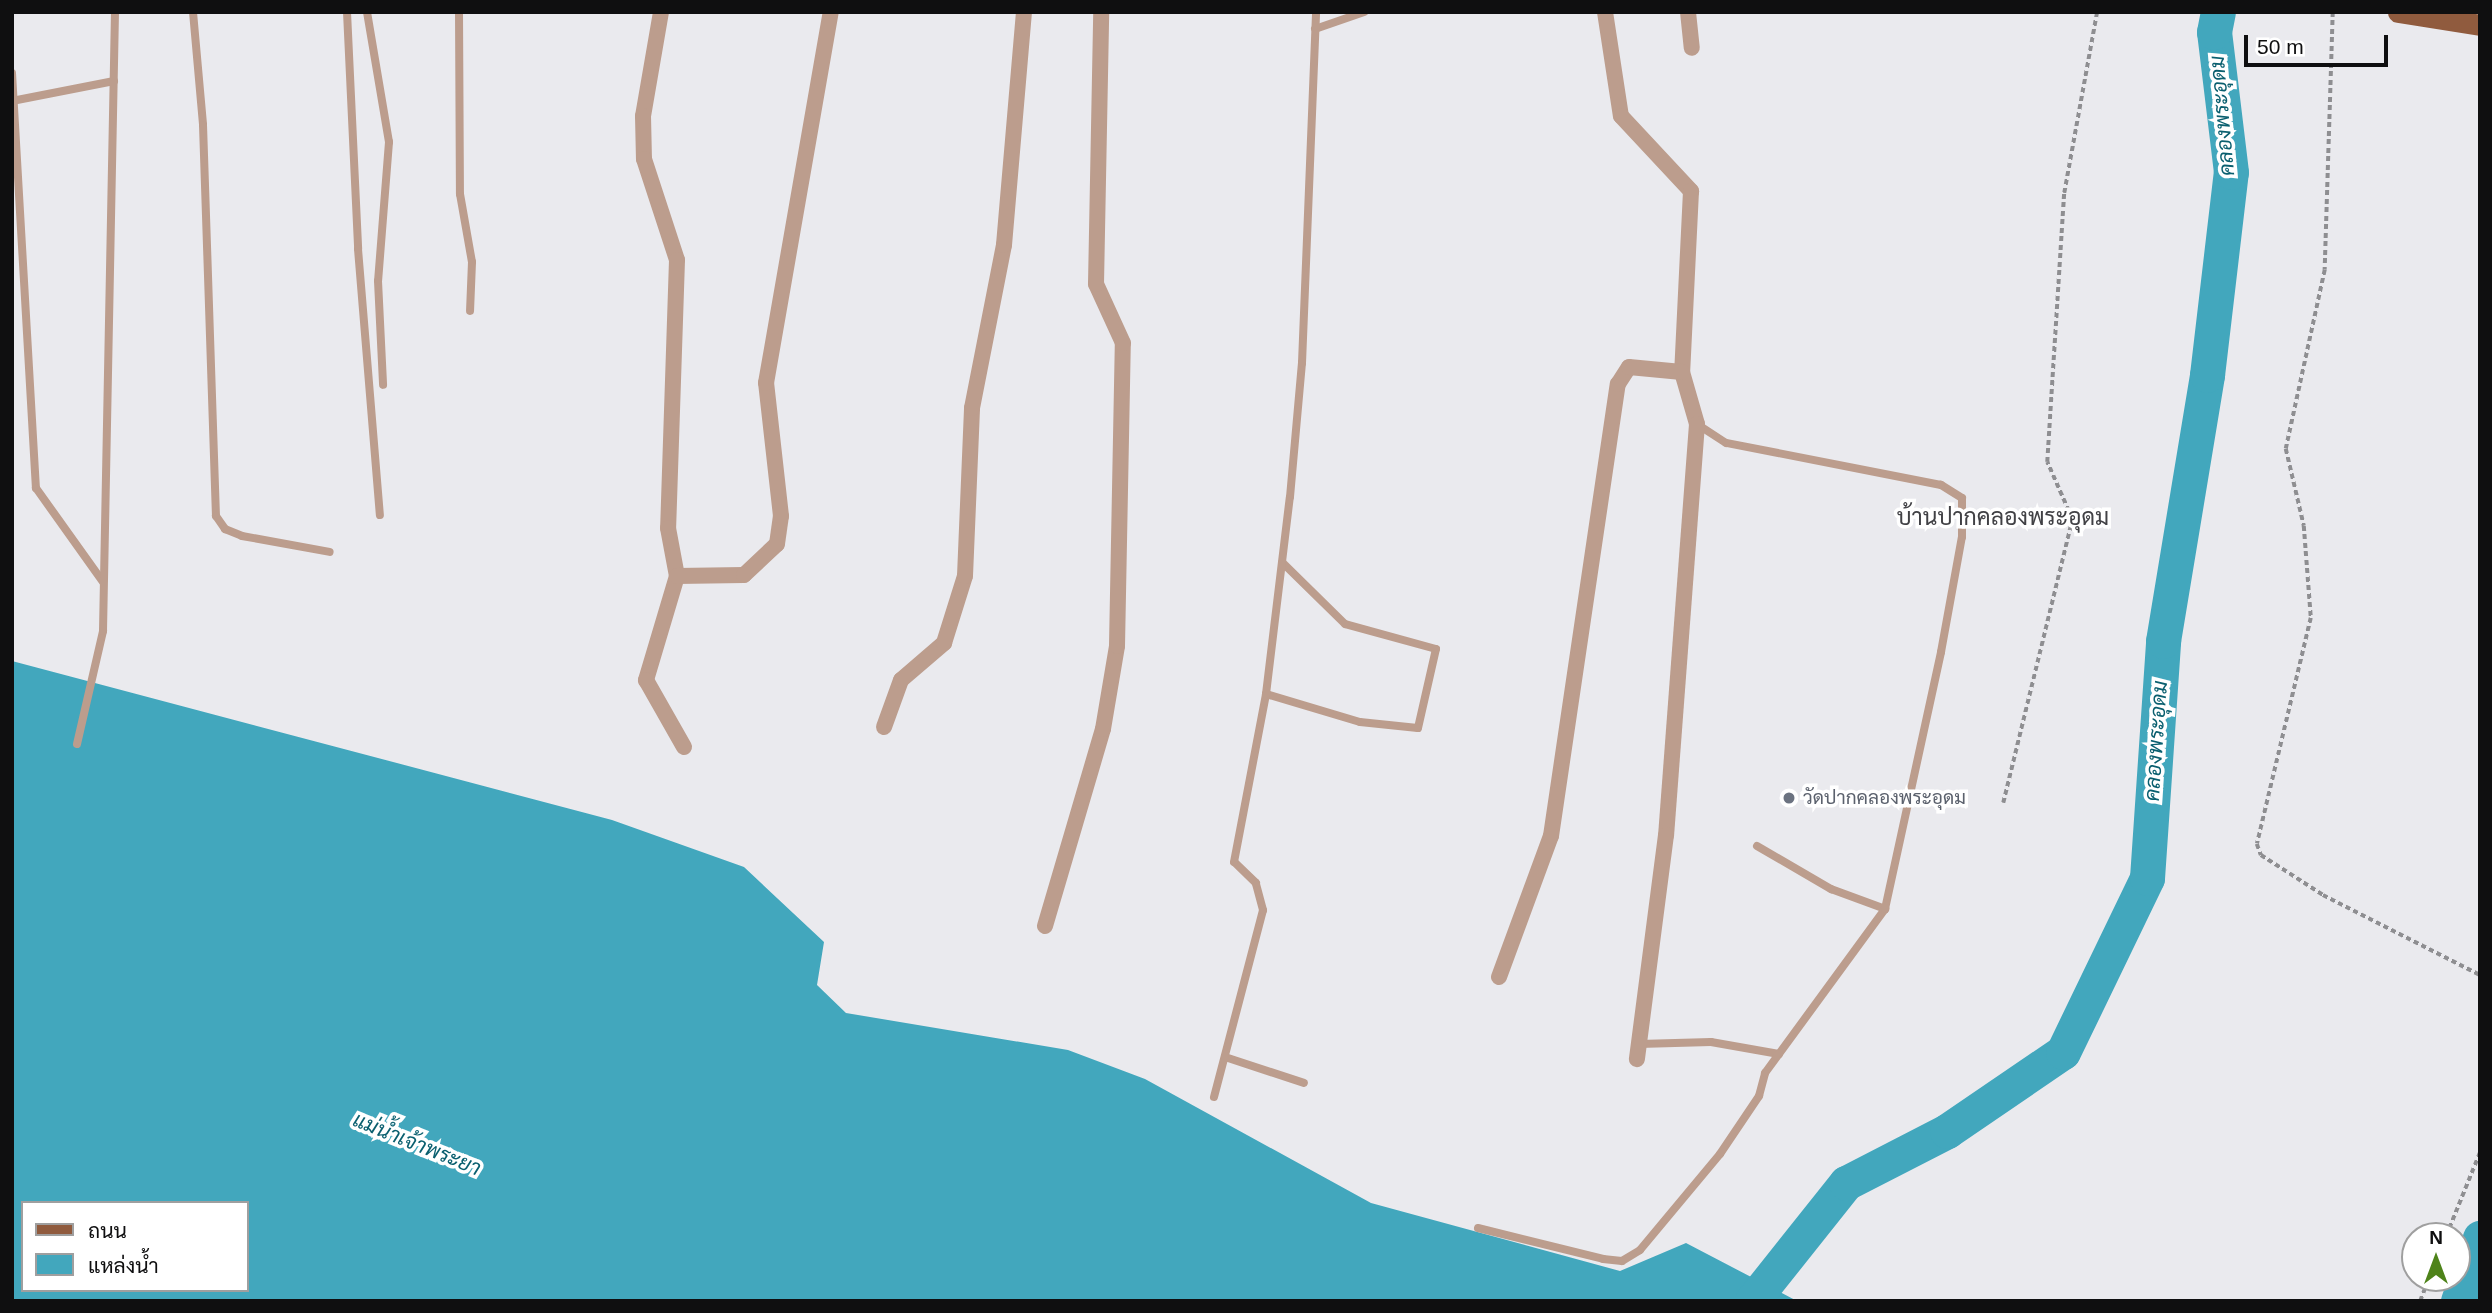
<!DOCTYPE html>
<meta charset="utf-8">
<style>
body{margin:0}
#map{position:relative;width:2492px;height:1313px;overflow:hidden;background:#eaeaee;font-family:Helvetica,Sarabun,sans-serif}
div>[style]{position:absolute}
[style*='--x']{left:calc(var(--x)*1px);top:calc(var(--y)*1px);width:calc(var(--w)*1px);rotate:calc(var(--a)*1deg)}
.water>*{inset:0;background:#42a7bd}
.river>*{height:35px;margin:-17.5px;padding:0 17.5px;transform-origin:17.5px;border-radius:17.5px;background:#42a7bd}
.path>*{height:3.5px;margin-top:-1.75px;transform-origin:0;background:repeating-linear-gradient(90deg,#8e8e91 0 5px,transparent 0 8.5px)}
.service>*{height:8px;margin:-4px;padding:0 4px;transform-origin:4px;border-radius:4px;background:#bc9d8d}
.minor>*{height:16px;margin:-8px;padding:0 8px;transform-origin:8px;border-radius:8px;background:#bc9d8d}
.primary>*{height:21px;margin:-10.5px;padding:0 10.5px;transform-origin:10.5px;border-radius:10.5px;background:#905b3e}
.dots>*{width:19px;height:19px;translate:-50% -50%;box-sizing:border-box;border:4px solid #fff;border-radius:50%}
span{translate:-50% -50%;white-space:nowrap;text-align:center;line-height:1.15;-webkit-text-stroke:7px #fff;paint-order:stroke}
.worship-label{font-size:19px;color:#5b616d}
.left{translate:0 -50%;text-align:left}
.water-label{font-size:21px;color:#0a5f6f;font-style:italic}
.quarter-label{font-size:23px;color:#414145}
.frame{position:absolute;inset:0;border:14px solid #0f0f10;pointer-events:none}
.legend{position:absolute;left:21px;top:1201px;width:228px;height:91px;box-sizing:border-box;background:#fff;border:2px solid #9f9f9f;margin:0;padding:9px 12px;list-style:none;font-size:21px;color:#0f0f10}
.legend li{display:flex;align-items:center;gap:14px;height:35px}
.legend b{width:35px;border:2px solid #9f9f9f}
.north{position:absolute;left:2401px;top:1222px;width:70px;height:70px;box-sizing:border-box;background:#fff;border:2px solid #9f9f9f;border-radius:50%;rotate:0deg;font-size:19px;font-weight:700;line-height:28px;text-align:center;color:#0f0f10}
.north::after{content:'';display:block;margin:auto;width:24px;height:32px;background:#4e831a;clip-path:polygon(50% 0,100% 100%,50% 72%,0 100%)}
.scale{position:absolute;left:2244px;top:35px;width:144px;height:32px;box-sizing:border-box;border:4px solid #0f0f10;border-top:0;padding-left:9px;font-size:21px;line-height:24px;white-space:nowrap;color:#0f0f10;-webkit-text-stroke:5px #fff;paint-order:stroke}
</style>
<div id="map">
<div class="water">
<i style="clip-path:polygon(evenodd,12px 661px,612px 820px,744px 867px,824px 942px,817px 985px,846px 1013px,1068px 1050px,1145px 1079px,1371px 1203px,1620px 1271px,1686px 1243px,1797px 1301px,12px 1301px,12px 661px,23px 1203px,247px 1203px,247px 1290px,23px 1290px,23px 1203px)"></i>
</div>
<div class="river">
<i style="--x:1752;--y:1301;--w:151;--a:-51.5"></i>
<i style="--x:1846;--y:1183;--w:114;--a:-27.2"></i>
<i style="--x:1947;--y:1131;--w:140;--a:-34.3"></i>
<i style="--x:2063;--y:1052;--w:193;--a:-64.2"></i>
<i style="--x:2147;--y:878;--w:238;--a:-86.1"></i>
<i style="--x:2163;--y:641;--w:270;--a:-80.6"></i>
<i style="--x:2207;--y:375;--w:204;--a:-83.3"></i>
<i style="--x:2231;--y:172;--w:141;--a:-96.9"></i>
<i style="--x:2214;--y:32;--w:20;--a:-79"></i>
<i style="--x:2458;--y:1301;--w:67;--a:-70.8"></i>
</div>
<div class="path">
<i style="--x:2333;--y:12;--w:258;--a:91.8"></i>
<i style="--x:2325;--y:270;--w:183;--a:102.3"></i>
<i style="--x:2286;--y:449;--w:79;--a:76.8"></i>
<i style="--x:2304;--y:526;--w:92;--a:85.6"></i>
<i style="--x:2311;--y:618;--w:232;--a:103.4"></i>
<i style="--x:2257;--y:844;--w:12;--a:70"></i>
<i style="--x:2261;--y:855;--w:74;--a:32.8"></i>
<i style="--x:2323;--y:895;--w:176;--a:27"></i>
<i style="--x:2003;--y:803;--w:292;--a:-76.3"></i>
<i style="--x:2072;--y:519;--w:62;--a:-113.7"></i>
<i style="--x:2047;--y:462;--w:270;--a:-86.4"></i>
<i style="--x:2064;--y:193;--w:184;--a:-79.7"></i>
<i style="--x:2446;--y:1236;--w:91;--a:-68"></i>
<i style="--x:2420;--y:1301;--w:25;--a:-69"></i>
</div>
<div class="service">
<i style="--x:193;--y:12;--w:113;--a:84.9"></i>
<i style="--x:203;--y:125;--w:391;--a:88.1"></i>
<i style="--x:216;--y:516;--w:16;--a:55"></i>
<i style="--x:225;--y:529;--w:18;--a:22"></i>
<i style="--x:242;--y:536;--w:89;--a:10.3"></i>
<i style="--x:347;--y:12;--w:237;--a:87.3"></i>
<i style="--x:358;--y:249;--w:267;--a:85.3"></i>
<i style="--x:367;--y:12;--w:132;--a:80.4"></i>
<i style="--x:389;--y:142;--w:139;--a:94.5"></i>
<i style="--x:378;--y:281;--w:104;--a:87.2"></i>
<i style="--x:459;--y:12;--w:182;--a:89.7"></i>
<i style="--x:460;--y:194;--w:69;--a:80"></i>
<i style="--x:472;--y:262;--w:49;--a:92.3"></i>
<i style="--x:1315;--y:29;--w:52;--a:-19.1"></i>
<i style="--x:12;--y:73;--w:416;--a:86.7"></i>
<i style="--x:36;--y:488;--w:115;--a:54.5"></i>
<i style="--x:12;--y:101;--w:104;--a:-11.1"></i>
<i style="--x:1266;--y:694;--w:98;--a:16.6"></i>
<i style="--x:1360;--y:722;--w:58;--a:5.9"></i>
<i style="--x:1418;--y:728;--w:81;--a:-77.2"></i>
<i style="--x:1436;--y:649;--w:94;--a:-164.6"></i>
<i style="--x:1345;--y:624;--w:88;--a:-135.5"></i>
<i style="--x:77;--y:744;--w:116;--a:-77"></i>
<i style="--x:103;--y:631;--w:619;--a:-88.89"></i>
<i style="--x:1757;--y:846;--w:86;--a:30.2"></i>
<i style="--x:1831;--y:889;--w:58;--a:20.3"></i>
<i style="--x:1639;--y:1044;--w:72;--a:-1.6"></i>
<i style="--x:1711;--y:1042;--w:69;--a:10"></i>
<i style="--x:1225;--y:1057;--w:83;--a:18.2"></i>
<i style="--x:1214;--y:1097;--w:193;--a:-75.3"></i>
<i style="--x:1263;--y:910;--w:28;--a:-105"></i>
<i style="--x:1256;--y:883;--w:30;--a:-136"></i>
<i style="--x:1234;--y:862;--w:171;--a:-79.2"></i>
<i style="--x:1266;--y:694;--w:198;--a:-83.1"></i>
<i style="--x:1290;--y:497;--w:135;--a:-84.9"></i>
<i style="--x:1302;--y:363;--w:351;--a:-87.7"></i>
<i style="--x:1478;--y:1228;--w:129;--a:13.9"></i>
<i style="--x:1603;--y:1259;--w:19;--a:6"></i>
<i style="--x:1622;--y:1261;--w:21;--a:-31"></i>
<i style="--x:1640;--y:1250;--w:125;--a:-50.2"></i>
<i style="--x:1720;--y:1154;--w:70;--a:-56.1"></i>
<i style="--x:1759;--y:1096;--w:24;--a:-75"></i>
<i style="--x:1765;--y:1073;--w:203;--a:-53.8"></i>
<i style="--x:1885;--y:909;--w:263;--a:-77.7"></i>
<i style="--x:1941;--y:652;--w:117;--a:-79.7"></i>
<i style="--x:1962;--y:537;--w:39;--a:-90"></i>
<i style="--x:1962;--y:498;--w:25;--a:-148"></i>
<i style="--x:1941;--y:485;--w:219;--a:-168.9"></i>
<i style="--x:1726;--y:443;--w:35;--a:-147"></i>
</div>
<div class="minor">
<i style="--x:661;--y:12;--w:106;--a:99.8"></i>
<i style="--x:643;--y:116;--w:43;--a:88.7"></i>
<i style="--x:644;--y:159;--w:106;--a:71.9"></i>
<i style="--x:677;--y:260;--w:268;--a:91.9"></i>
<i style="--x:668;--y:528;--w:49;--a:79.4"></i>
<i style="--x:677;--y:576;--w:109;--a:106.6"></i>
<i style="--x:646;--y:680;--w:77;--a:60.4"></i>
<i style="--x:1605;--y:12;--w:105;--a:81.3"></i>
<i style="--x:1621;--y:116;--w:103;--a:47"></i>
<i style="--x:1691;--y:191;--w:181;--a:92.8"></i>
<i style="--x:1682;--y:372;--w:54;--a:73.9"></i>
<i style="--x:1697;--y:424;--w:412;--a:94.3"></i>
<i style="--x:1666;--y:835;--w:226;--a:97.4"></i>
<i style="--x:1688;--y:12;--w:36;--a:84"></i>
<i style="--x:677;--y:576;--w:67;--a:-0.9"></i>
<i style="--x:744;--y:575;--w:45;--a:-43.2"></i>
<i style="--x:777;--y:544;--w:28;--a:-82"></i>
<i style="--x:781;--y:516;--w:134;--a:-96.4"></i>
<i style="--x:766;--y:383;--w:377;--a:-80.1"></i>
<i style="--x:884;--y:727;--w:50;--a:-70.1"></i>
<i style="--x:901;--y:680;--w:57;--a:-40.7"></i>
<i style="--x:944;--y:643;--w:70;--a:-72.6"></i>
<i style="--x:965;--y:576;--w:168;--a:-87.6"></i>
<i style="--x:972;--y:408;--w:166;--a:-78.9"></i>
<i style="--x:1004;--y:245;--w:234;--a:-85.1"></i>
<i style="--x:1045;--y:926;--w:205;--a:-73.6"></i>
<i style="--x:1103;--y:729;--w:84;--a:-80.4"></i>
<i style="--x:1117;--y:646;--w:303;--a:-88.9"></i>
<i style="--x:1123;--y:343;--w:65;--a:-114.6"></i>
<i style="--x:1096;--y:284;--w:272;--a:-88.9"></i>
<i style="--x:1499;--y:977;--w:150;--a:-69.8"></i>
<i style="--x:1551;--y:836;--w:457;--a:-81.6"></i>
<i style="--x:1618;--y:384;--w:20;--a:-57"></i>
<i style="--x:1629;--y:367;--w:53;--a:5.4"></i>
</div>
<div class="primary">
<i style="--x:2398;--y:12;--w:83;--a:9"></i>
</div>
<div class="dots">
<i style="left:1789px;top:798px;background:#6b7280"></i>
</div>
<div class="worship-label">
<span class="left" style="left:1803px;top:798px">วัดปากคลองพระอุดม</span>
</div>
<div class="water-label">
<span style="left:2222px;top:116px;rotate:-95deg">คลองพระอุดม</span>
<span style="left:2156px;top:741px;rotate:-86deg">คลองพระอุดม</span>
<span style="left:417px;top:1144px;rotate:22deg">แม่น้ำเจ้าพระยา</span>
</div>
<div class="quarter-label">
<span style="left:2003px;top:517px">บ้านปากคลองพระอุดม</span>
</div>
<div class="frame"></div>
<ul class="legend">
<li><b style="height:9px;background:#905b3e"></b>ถนน</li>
<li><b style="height:19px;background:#42a7bd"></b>แหล่งน้ำ</li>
</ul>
<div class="north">N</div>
<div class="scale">50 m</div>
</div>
